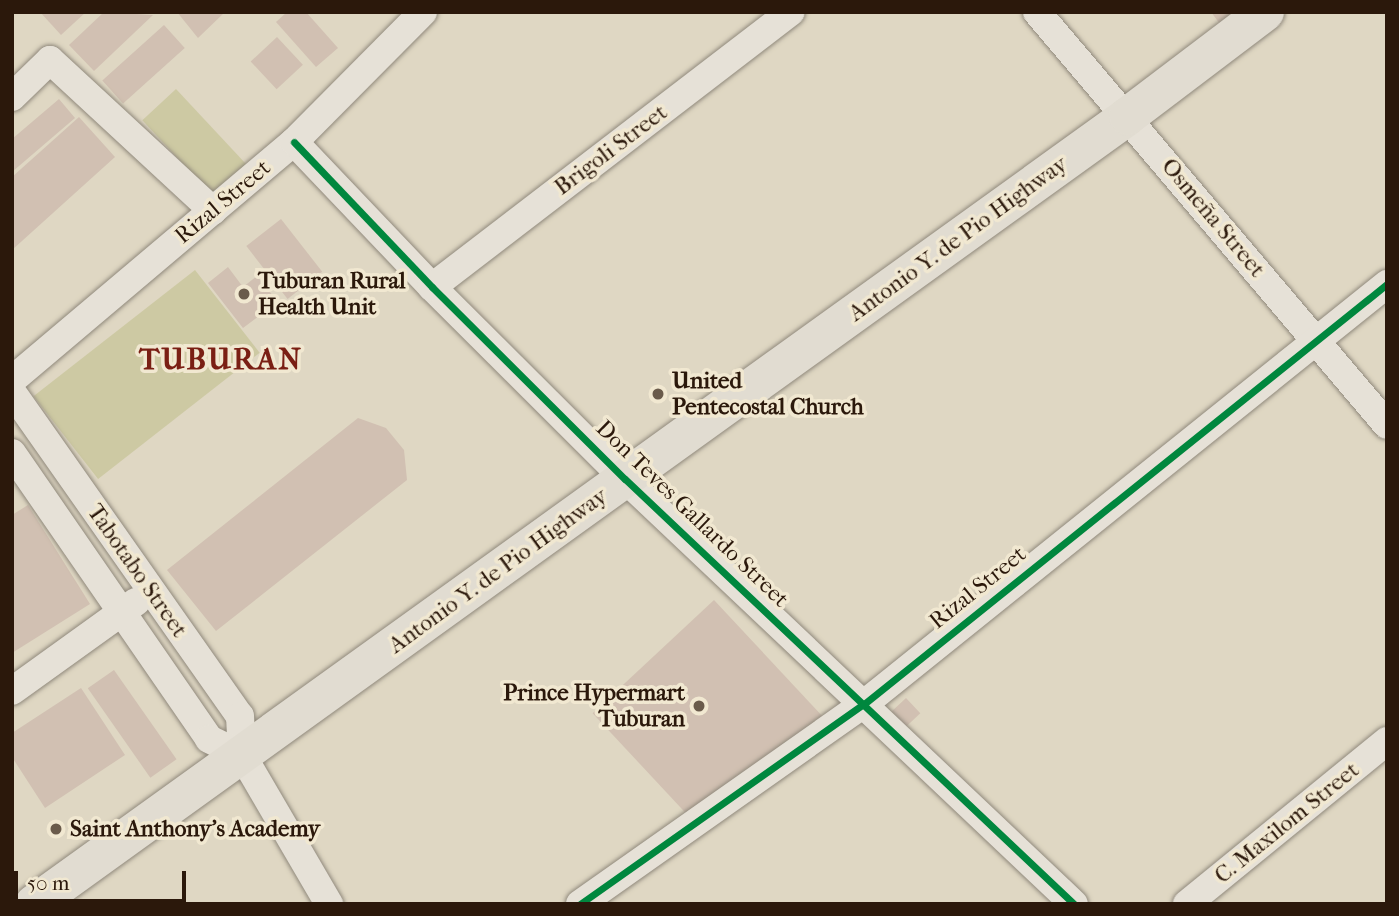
<!DOCTYPE html>
<meta charset="utf-8">
<style>
body{margin:0}
#map{position:relative;width:1399px;height:916px;overflow:hidden;background:#dfd7c3;font-family:"IM FELL French Canon",serif}
div>[style]{position:absolute}
[style*='--x']{left:calc(var(--x)*1px);top:calc(var(--y)*1px);width:calc(var(--w)*1px);rotate:calc(var(--a)*1deg)}
.green>*{inset:0;background:#cdc9a3;transform-origin:0 0}
.building>*{inset:0;background:#d1c0b2;transform-origin:0 0}
.roads{filter:drop-shadow(0 0 2px #90897c) drop-shadow(0 0 2px #90897c)}
.minor>*{height:28px;margin:-14px;padding:0 14px;transform-origin:14px;border-radius:14px;background:#e6e1d7}
.highway>*{height:38px;margin:-19px;padding:0 19px;transform-origin:19px;border-radius:19px;background:#e1dcd1}
.cycleway>*{height:7px;margin:-3.5px;padding:0 3.5px;transform-origin:3.5px;border-radius:3.5px;background:#00873e}
.dots>*{width:19px;height:19px;translate:-50% -50%;box-sizing:border-box;border:4px solid #f1e8d1;border-radius:50%}
span{translate:-50% -50%;white-space:nowrap;text-align:center;line-height:1.15;-webkit-text-stroke:7px #f1e8d1;paint-order:stroke}
.street-label{font-size:23px;color:#2b180b}
.poi-label{font-size:23px;color:#2b180b;font-weight:700}
.left{translate:0 -50%;text-align:left}
.right{translate:-100% -50%;text-align:right}
.district-label{font-size:30px;color:#7a1f14;font-weight:700;letter-spacing:2px}
.frame{position:absolute;inset:0;border:14px solid #2b180b;pointer-events:none}
.scale{position:absolute;left:14px;top:871px;width:172px;height:32px;box-sizing:border-box;border:4px solid #2b180b;border-top:0;padding-left:9px;font-size:21px;line-height:24px;white-space:nowrap;color:#2b180b;-webkit-text-stroke:5px #f1e8d1;paint-order:stroke}
</style>
<div id="map">
<div class="green">
<i style="left:176px;top:89px;width:103px;height:46px;rotate:47deg"></i>
<i style="left:195px;top:270px;width:105px;height:205px;rotate:52deg"></i>
</div>
<div class="building">
<i style="clip-path:polygon(40px 12px,86px 12px,61px 35px)"></i>
<i style="clip-path:polygon(104px 12px,153px 15px,94px 71px,69px 45px)"></i>
<i style="clip-path:polygon(177px 12px,225px 12px,198px 38px)"></i>
<i style="clip-path:polygon(287px 12px,306px 12px,338px 48px,316px 67px,276px 22px)"></i>
<i style="clip-path:polygon(1211px 12px,1245px 12px,1223px 28px)"></i>
<i style="left:164px;top:25px;width:31px;height:83px;rotate:48deg"></i>
<i style="left:277px;top:37px;width:38px;height:36px;rotate:47deg"></i>
<i style="clip-path:polygon(59px 99px,75px 118px,12px 172px,12px 139px)"></i>
<i style="clip-path:polygon(79px 117px,115px 157px,12px 250px,12px 177px)"></i>
<i style="left:281px;top:219px;width:67px;height:44px;rotate:52deg"></i>
<i style="clip-path:polygon(228px 267px,243px 287px,257px 276px,278px 302px,243px 328px,208px 283px)"></i>
<i style="clip-path:polygon(358px 418px,386px 428px,404px 450px,407px 480px,216px 631px,167px 570px)"></i>
<i style="clip-path:polygon(28px 505px,90px 604px,12px 653px,12px 515px)"></i>
<i style="left:714px;top:600px;width:159px;height:166px;rotate:47deg"></i>
<i style="left:114px;top:670px;width:109px;height:32px;rotate:55deg"></i>
<i style="clip-path:polygon(81px 688px,125px 755px,45px 808px,12px 757px,12px 733px)"></i>
<i style="left:906px;top:698px;width:21px;height:23px;rotate:47deg"></i>
</div>
<div class="roads">
<div class="minor">
<i style="--x:1037;--y:12;--w:541;--a:49.72"></i>
<i style="--x:12;--y:97;--w:53;--a:-44.2"></i>
<i style="--x:50;--y:60;--w:222;--a:42.8"></i>
<i style="--x:294;--y:142;--w:200;--a:46.4"></i>
<i style="--x:432;--y:287;--w:272;--a:44.9"></i>
<i style="--x:625;--y:479;--w:618;--a:43.43"></i>
<i style="--x:432;--y:287;--w:452;--a:-37.5"></i>
<i style="--x:12;--y:380;--w:369;--a:-40.2"></i>
<i style="--x:294;--y:142;--w:183;--a:-45.2"></i>
<i style="--x:12;--y:392;--w:396;--a:54.9"></i>
<i style="--x:240;--y:716;--w:39;--a:87"></i>
<i style="--x:242;--y:755;--w:173;--a:59.7"></i>
<i style="--x:12;--y:453;--w:347;--a:55.4"></i>
<i style="--x:209;--y:739;--w:37;--a:26"></i>
<i style="--x:12;--y:691;--w:153;--a:-35.7"></i>
<i style="--x:580;--y:904;--w:347;--a:-35.2"></i>
<i style="--x:864;--y:704;--w:671;--a:-38.77"></i>
<i style="--x:1187;--y:904;--w:258;--a:-39.2"></i>
</div>
<div class="highway">
<i style="--x:34;--y:904;--w:1348;--a:-35.76"></i>
<i style="--x:1128;--y:116;--w:172;--a:-37.2"></i>
</div>
</div>
<div class="cycleway">
<i style="--x:294;--y:142;--w:200;--a:46.4"></i>
<i style="--x:432;--y:287;--w:272;--a:44.9"></i>
<i style="--x:625;--y:479;--w:618;--a:43.43"></i>
<i style="--x:580;--y:904;--w:347;--a:-35.2"></i>
<i style="--x:864;--y:704;--w:671;--a:-38.77"></i>
</div>
<div class="dots">
<i style="left:244px;top:294px;background:#6a5b4b"></i>
<i style="left:658px;top:394px;background:#6a5b4b"></i>
<i style="left:699px;top:706px;background:#6a5b4b"></i>
<i style="left:56px;top:829px;background:#6a5b4b"></i>
</div>
<div class="street-label">
<span style="left:611px;top:150px;rotate:-37deg">Brigoli Street</span>
<span style="left:223px;top:202px;rotate:-40deg">Rizal Street</span>
<span style="left:1213px;top:218px;rotate:50deg">Osmeña Street</span>
<span style="left:958px;top:239px;rotate:-36deg">Antonio Y. de Pio Highway</span>
<span style="left:692px;top:514px;rotate:44deg">Don Teves Gallardo Street</span>
<span style="left:137px;top:571px;rotate:55deg">Tabotabo Street</span>
<span style="left:498px;top:571px;rotate:-36deg">Antonio Y. de Pio Highway</span>
<span style="left:978px;top:588px;rotate:-39deg">Rizal Street</span>
<span style="left:1287px;top:823px;rotate:-39deg">C. Maxilom Street</span>
</div>
<div class="poi-label">
<span class="left" style="left:258px;top:294px">Tuburan Rural<br>Health Unit</span>
<span class="left" style="left:672px;top:394px">United<br>Pentecostal Church</span>
<span class="right" style="left:685px;top:706px">Prince Hypermart<br>Tuburan</span>
<span class="left" style="left:70px;top:829px">Saint Anthony's Academy</span>
</div>
<div class="district-label">
<span style="left:221px;top:360px">TUBURAN</span>
</div>
<div class="frame"></div>
<div class="scale">50 m</div>
</div>
